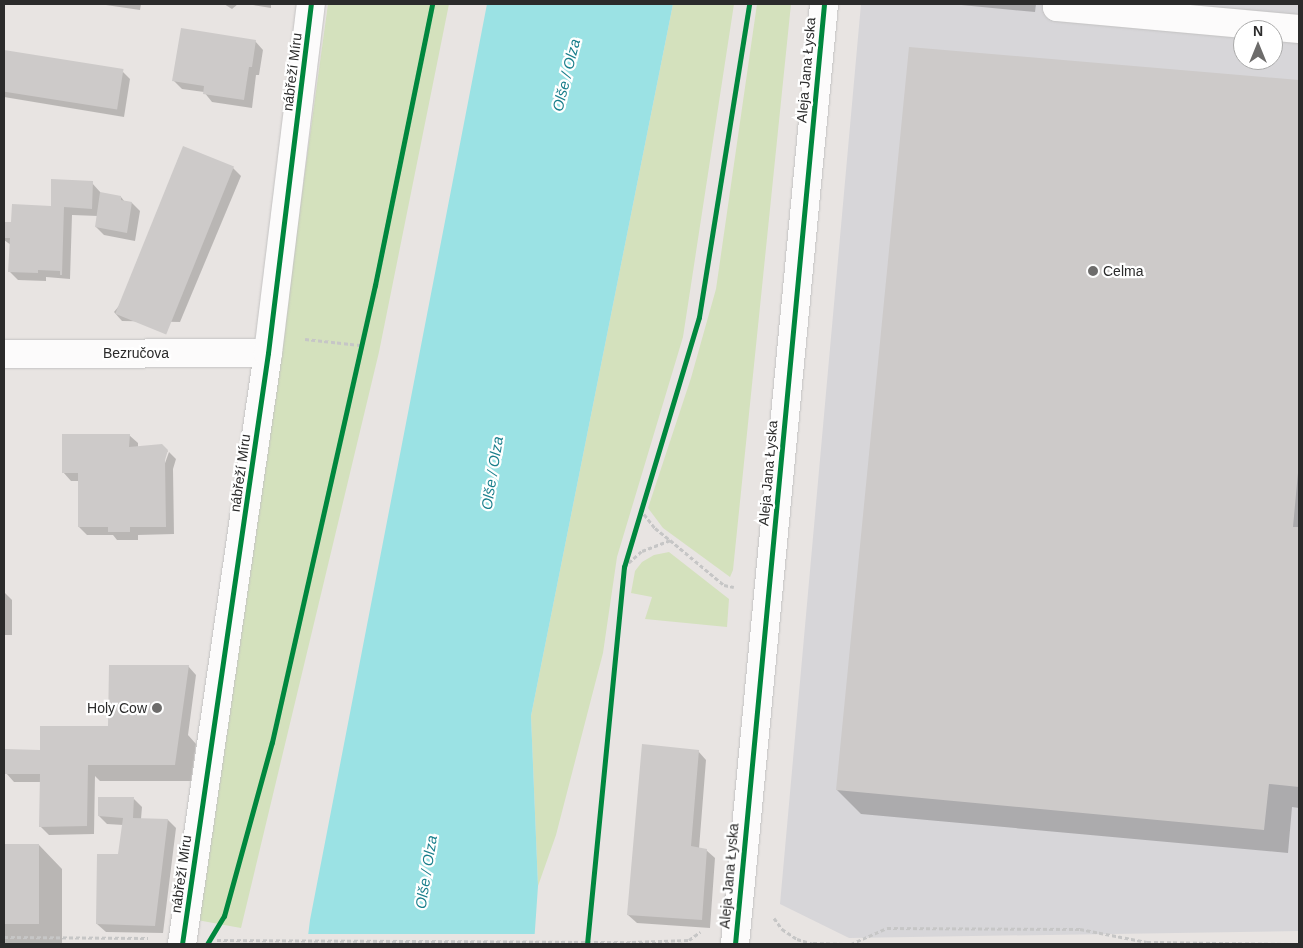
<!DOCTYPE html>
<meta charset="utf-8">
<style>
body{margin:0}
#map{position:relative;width:1303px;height:948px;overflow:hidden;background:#e8e4e2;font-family:Helvetica,sans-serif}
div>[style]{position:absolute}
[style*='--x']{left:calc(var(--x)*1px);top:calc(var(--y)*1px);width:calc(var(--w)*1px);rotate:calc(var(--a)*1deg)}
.industrial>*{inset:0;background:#d7d6d9}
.green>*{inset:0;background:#d4e1bd}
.water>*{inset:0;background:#9be2e4}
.pier>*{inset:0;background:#e8e4e2;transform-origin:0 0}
.shadow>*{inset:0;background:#0003}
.building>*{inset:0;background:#cdcac9;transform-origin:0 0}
.path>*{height:3px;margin-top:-1.5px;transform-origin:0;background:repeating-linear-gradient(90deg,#c6c6c6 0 4px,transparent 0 6.5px)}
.roads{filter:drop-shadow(0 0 1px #c3c2c2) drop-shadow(0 0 1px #c3c2c2)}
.minor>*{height:28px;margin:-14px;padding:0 14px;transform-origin:14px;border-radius:14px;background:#fcfbfb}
.cycleway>*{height:5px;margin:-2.5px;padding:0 2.5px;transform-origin:2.5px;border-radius:2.5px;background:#00873e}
.dots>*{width:14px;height:14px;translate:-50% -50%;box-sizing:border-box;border:2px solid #fff;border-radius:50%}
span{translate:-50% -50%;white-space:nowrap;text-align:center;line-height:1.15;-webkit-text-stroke:4.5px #fff;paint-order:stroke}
.street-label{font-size:14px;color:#2b2b2b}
.poi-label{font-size:14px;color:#2b2b2b}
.left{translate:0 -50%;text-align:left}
.right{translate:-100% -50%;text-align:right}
.water-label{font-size:15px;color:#197e8b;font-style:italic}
.frame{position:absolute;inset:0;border:5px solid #2b2b2b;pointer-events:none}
.north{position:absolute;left:1233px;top:20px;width:50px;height:50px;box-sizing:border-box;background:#fff;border:1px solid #aaa;border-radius:50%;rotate:0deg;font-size:14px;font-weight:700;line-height:20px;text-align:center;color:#2b2b2b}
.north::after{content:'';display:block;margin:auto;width:18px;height:22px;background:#6d6c6b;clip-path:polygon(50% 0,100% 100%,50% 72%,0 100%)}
</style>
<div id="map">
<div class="industrial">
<i style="clip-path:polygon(evenodd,861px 4px,1299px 4px,1299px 931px,849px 938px,780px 904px,861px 4px,1243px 30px,1273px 30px,1273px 60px,1243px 60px,1243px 30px)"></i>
</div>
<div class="green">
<i style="clip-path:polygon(328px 4px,449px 4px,379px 352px,241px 928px,197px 920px,285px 317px)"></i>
<i style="clip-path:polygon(673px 4px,734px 4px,683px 337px,617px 557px,603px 653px,556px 835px,538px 886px,531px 716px)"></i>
<i style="clip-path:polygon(757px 4px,791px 4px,733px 570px,730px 577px,663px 528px,648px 508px,691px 378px,716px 289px)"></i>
<i style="clip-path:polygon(669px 552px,729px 599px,727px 627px,645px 619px,652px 597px,631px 593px,635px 571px,642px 562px,654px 555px)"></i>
</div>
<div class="water">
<i style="clip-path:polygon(487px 4px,673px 4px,531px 716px,538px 886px,534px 944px,307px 944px,310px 920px)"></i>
</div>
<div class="pier">
<i style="left:306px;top:934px;width:231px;height:10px"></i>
</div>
<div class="shadow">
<i style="clip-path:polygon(99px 4px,141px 4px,140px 10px)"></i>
<i style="clip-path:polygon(224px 4px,238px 4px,232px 9px)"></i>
<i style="clip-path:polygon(247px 4px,271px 4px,271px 8px)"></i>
<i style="clip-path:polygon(951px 4px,1036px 4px,1035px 12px)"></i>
<i style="clip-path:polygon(255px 41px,263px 50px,259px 75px,256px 75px,252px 108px,212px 102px,204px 92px,182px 89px,174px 81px)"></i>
<i style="clip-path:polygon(910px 48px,1299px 81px,1299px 808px,1292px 807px,1288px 853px,861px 814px,837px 790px)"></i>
<i style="clip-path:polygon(4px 51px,122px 71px,130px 79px,124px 117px,4px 97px)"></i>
<i style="clip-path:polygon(233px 168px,241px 176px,180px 322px,122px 321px,114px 312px)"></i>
<i style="clip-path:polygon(92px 183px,101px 193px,121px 197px,125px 202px,132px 203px,140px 211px,135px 241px,104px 235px,96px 227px,98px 216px,72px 215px,70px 279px,46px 277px,46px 281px,18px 280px,10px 272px,11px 245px,4px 240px,4px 223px,12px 223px,52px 207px)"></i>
<i style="clip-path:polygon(129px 435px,138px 443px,138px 447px,162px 445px,168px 452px,166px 452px,162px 466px,164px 466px,169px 452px,176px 459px,173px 469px,174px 534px,138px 535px,138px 540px,117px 540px,113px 535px,87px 535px,79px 527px,79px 481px,71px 481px,63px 472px)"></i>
<i style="clip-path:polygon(4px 592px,12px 600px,12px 635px,4px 635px)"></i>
<i style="clip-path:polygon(188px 666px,196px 675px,188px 735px,196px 744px,191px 781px,100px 781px,95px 776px,94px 834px,49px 835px,40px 826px,41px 782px,14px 782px,6px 773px,41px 751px,110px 727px)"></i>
<i style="clip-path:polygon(698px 751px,706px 760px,699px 849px,706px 850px,715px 858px,710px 928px,637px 923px,628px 915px)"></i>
<i style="clip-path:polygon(134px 799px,142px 807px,141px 819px,168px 820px,176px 828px,163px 933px,106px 932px,97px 924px,119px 856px,123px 825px,107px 824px,99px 816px)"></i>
<i style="clip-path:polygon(4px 843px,6px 845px,39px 845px,62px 869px,62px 944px,4px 944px)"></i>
</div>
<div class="building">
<i style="clip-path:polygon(181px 28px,256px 40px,252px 67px,249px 67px,244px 100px,203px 94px,204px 86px,172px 81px)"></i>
<i style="clip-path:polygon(909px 47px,1299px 80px,1299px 462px,1293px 527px,1299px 527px,1299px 787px,1269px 784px,1264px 830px,836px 790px)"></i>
<i style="left:4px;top:50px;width:121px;height:41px;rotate:9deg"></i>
<i style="left:183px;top:146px;width:55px;height:181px;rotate:22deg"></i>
<i style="clip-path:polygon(51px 179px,93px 181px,92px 209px,64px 207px,62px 275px,60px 275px,60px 271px,38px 270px,38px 273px,8px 272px,10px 238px,4px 238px,4px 222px,11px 222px,12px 204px,51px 206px)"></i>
<i style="clip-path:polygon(100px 192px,121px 196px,121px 200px,132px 202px,127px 233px,95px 227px)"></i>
<i style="clip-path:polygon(62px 434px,130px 434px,129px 447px,162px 444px,168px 450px,165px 460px,166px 527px,130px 527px,130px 532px,108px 532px,108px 527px,78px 527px,78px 473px,62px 473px)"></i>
<i style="clip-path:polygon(109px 665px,189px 665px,175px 765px,88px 765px,87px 826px,39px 827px,40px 774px,4px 774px,5px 749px,40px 750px,40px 726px,108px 726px)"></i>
<i style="clip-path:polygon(642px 744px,699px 750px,691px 846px,707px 849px,702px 920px,627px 915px)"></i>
<i style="clip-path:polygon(98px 797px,134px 797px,133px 818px,168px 819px,155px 926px,96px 924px,97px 854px,118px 854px,123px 818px,98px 816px)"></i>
<i style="left:4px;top:844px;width:35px;height:80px"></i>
</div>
<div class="path">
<i style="--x:305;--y:339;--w:55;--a:6.2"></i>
<i style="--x:640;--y:509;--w:24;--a:52"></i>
<i style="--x:655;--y:528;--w:19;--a:39"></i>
<i style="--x:624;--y:567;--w:24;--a:-42"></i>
<i style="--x:642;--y:551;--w:30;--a:-21"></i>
<i style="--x:670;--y:540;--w:70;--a:39.8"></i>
<i style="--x:724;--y:585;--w:10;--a:11"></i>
<i style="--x:774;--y:918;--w:14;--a:54"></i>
<i style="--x:782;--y:929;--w:18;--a:34"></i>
<i style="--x:797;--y:939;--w:17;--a:17"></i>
<i style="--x:4;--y:937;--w:144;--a:0.4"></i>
<i style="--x:217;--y:940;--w:415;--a:0.3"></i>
<i style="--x:632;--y:942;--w:57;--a:-2"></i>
<i style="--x:689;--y:940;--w:14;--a:-36"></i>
<i style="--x:813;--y:943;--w:31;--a:2"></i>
<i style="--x:851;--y:944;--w:39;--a:-24"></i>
<i style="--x:887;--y:928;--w:193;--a:0.3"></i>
<i style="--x:1080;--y:929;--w:68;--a:11"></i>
<i style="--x:1147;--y:942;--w:143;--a:0.8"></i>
</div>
<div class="roads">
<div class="minor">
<i style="--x:1057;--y:4;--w:3;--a:90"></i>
<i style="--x:1057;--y:7;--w:243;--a:5.2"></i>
<i style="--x:4;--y:354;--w:264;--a:-0.2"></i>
<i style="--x:182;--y:944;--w:597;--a:-81.72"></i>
<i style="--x:268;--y:353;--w:352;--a:-83"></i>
<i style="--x:735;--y:944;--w:944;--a:-84.59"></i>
</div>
</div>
<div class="cycleway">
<i style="--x:182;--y:944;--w:597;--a:-81.72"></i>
<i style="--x:268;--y:353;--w:352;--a:-83"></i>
<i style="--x:207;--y:944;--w:33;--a:-59"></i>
<i style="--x:224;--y:916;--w:180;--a:-74.6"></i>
<i style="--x:272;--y:742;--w:468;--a:-77.3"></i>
<i style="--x:375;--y:285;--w:287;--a:-78.5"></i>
<i style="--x:587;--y:944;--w:379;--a:-84.4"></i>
<i style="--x:624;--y:567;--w:261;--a:-73.3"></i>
<i style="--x:699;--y:317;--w:317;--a:-80.9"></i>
<i style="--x:735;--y:944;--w:944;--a:-84.59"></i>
</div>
<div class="dots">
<i style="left:1093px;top:271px;background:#6d6c6b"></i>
<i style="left:157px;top:708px;background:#6d6c6b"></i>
</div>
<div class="street-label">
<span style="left:806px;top:70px;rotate:-85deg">Aleja Jana Łyska</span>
<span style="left:292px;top:72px;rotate:-83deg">nábřeží Míru</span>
<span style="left:136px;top:353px">Bezručova</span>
<span style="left:240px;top:473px;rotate:-82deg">nábřeží Míru</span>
<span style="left:768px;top:473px;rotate:-85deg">Aleja Jana Łyska</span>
<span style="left:181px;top:874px;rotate:-82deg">nábřeží Míru</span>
<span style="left:729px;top:876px;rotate:-85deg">Aleja Jana Łyska</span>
</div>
<div class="poi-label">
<span class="left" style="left:1103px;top:271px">Celma</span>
<span class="right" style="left:147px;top:708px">Holy Cow</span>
</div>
<div class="water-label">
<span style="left:566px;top:75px;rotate:-76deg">Olše / Olza</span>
<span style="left:492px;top:473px;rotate:-81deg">Olše / Olza</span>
<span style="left:426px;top:872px;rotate:-81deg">Olše / Olza</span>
</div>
<div class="frame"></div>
<div class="north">N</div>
</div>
